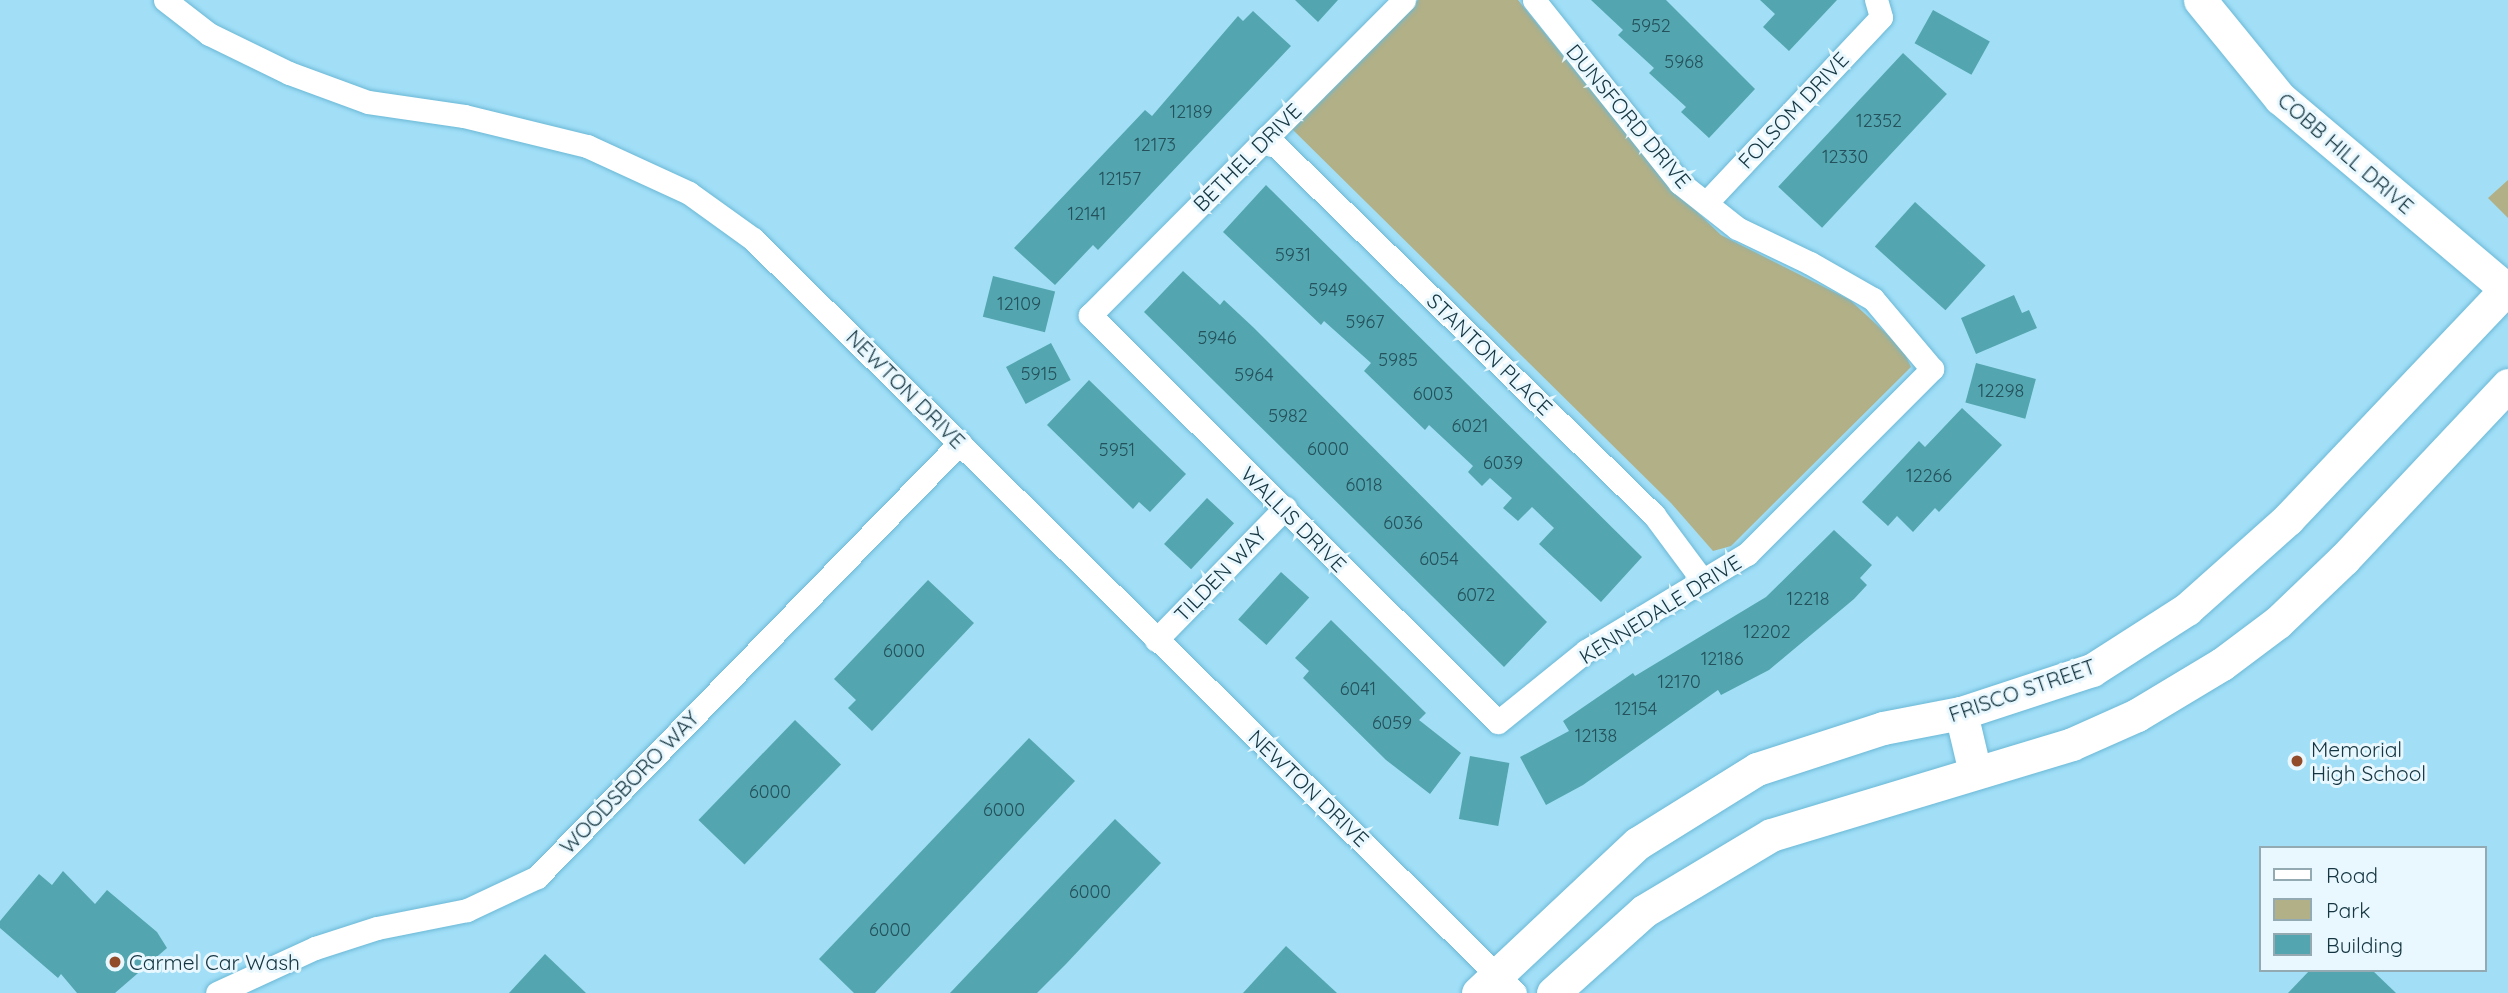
<!DOCTYPE html>
<style>
body{margin:0}
#map{position:relative;width:2508px;height:993px;overflow:hidden;background:#a2dff7;font-family:Quicksand,sans-serif}
div>[style]{position:absolute}
[style*='--x']{left:calc(var(--x)*1px);top:calc(var(--y)*1px);width:calc(var(--w)*1px);rotate:calc(var(--a)*1deg)}
.green>*{inset:0;background:#b2b087}
.building>*{inset:0;background:#53a6af;transform-origin:0 0}
.roads{filter:drop-shadow(0 0 2px #6bb8d6) drop-shadow(0 0 2px #6bb8d6)}
.street>*{height:23px;margin:-11.5px;padding:0 11.5px;transform-origin:11.5px;border-radius:11.5px;background:#fff}
.secondary>*{height:33px;margin:-16.5px;padding:0 16.5px;transform-origin:16.5px;border-radius:16.5px;background:#fff}
.dots>*{width:19px;height:19px;translate:-50% -50%;box-sizing:border-box;border:4px solid #e9f8fe;border-radius:50%}
span{translate:-50% -50%;white-space:nowrap;text-align:center;line-height:1.15;-webkit-text-stroke:6px #e9f8fe;paint-order:stroke}
.number-label{font-size:18px;color:#24515c}
.number-label span{-webkit-text-stroke-width:0}
.street-label{font-size:21px;color:#143541}
.poi-label{font-size:21px;color:#143541}
.left{translate:0 -50%;text-align:left}
.legend{position:absolute;left:2259px;top:846px;width:228px;height:126px;box-sizing:border-box;background:#e9f8fe;border:2px solid #94aab2;margin:0;padding:9px 12px;list-style:none;font-size:21px;color:#143541}
.legend li{display:flex;align-items:center;gap:14px;height:35px}
.legend b{width:35px;border:2px solid #94aab2}
</style>
<div id="map">
<div class="green">
<i style="clip-path:polygon(1418px 0,1518px 0,1661px 177px,1721px 235px,1850px 300px,1902px 348px,1911px 367px,1731px 546px,1713px 551px,1671px 503px,1292px 129px)"></i>
<i style="clip-path:polygon(2508px 180px,2508px 218px,2488px 198px)"></i>
</div>
<div class="building">
<i style="clip-path:polygon(1295px 0,1338px 0,1318px 22px)"></i>
<i style="clip-path:polygon(1591px 0,1666px 0,1755px 89px,1709px 138px,1681px 112px,1686px 107px,1649px 73px,1654px 68px,1618px 35px,1623px 30px)"></i>
<i style="clip-path:polygon(1760px 0,1837px 0,1789px 51px,1763px 27px,1775px 14px)"></i>
<i style="left:1933px;top:10px;width:65px;height:38px;rotate:29deg"></i>
<i style="clip-path:polygon(1253px 11px,1291px 46px,1098px 250px,1093px 245px,1055px 285px,1014px 248px,1145px 110px,1152px 116px,1238px 16px,1243px 21px)"></i>
<i style="left:1903px;top:53px;width:60px;height:183px;rotate:43deg"></i>
<i style="clip-path:polygon(1266px 185px,1642px 557px,1601px 602px,1539px 544px,1554px 528px,1532px 507px,1518px 521px,1503px 508px,1512px 498px,1490px 478px,1482px 486px,1468px 472px,1473px 466px,1429px 425px,1425px 430px,1364px 371px,1371px 363px,1324px 321px,1321px 325px,1223px 232px)"></i>
<i style="left:1915px;top:202px;width:95px;height:60px;rotate:42deg"></i>
<i style="clip-path:polygon(1183px 271px,1220px 305px,1224px 300px,1253px 327px,1547px 622px,1504px 667px,1144px 312px)"></i>
<i style="left:993px;top:276px;width:64px;height:42px;rotate:14deg"></i>
<i style="clip-path:polygon(2014px 295px,2022px 313px,2029px 310px,2037px 328px,1976px 354px,1961px 318px)"></i>
<i style="left:1051px;top:343px;width:42px;height:51px;rotate:62deg"></i>
<i style="left:1976px;top:363px;width:62px;height:41px;rotate:15deg"></i>
<i style="clip-path:polygon(1089px 380px,1186px 474px,1150px 512px,1139px 502px,1133px 509px,1047px 425px)"></i>
<i style="clip-path:polygon(1962px 408px,2002px 445px,1939px 512px,1935px 508px,1913px 532px,1897px 516px,1888px 526px,1862px 502px,1919px 441px,1925px 447px)"></i>
<i style="left:1207px;top:498px;width:37px;height:63px;rotate:43deg"></i>
<i style="clip-path:polygon(1834px 530px,1872px 565px,1860px 578px,1867px 585px,1854px 599px,1769px 670px,1721px 695px,1718px 690px,1583px 785px,1546px 805px,1520px 757px,1569px 731px,1563px 721px,1633px 673px,1635px 676px,1766px 597px)"></i>
<i style="left:1281px;top:572px;width:38px;height:64px;rotate:42deg"></i>
<i style="clip-path:polygon(928px 580px,974px 623px,872px 731px,848px 708px,856px 700px,834px 679px)"></i>
<i style="clip-path:polygon(1331px 620px,1426px 713px,1419px 720px,1461px 753px,1430px 794px,1386px 760px,1303px 678px,1309px 671px,1295px 658px)"></i>
<i style="left:795px;top:720px;width:64px;height:139px;rotate:44deg"></i>
<i style="clip-path:polygon(1029px 738px,1075px 781px,875px 993px,854px 993px,819px 959px)"></i>
<i style="left:1470px;top:756px;width:40px;height:64px;rotate:10deg"></i>
<i style="clip-path:polygon(1115px 819px,1161px 863px,1066px 964px,1037px 993px,950px 993px)"></i>
<i style="clip-path:polygon(63px 871px,95px 904px,107px 890px,157px 932px,167px 948px,115px 993px,77px 993px,61px 974px,58px 978px,0 928px,0 921px,39px 874px,52px 885px)"></i>
<i style="clip-path:polygon(1286px 946px,1337px 993px,1243px 993px)"></i>
<i style="clip-path:polygon(545px 954px,586px 993px,509px 993px)"></i>
<i style="clip-path:polygon(2310px 970px,2372px 970px,2396px 993px,2288px 993px)"></i>
</div>
<div class="roads">
<div class="street">
<i style="--x:165;--y:0;--w:56;--a:37.7"></i>
<i style="--x:209;--y:34;--w:89;--a:26"></i>
<i style="--x:289;--y:73;--w:84;--a:20.2"></i>
<i style="--x:368;--y:102;--w:97;--a:8.3"></i>
<i style="--x:464;--y:116;--w:127;--a:13.7"></i>
<i style="--x:587;--y:146;--w:112;--a:24.7"></i>
<i style="--x:689;--y:193;--w:79;--a:35.7"></i>
<i style="--x:753;--y:239;--w:1072;--a:44.7"></i>
<i style="--x:1404;--y:0;--w:445;--a:134.9"></i>
<i style="--x:1090;--y:315;--w:576;--a:44.93"></i>
<i style="--x:1498;--y:722;--w:113;--a:-38.9"></i>
<i style="--x:1586;--y:651;--w:188;--a:-31.1"></i>
<i style="--x:1747;--y:554;--w:262;--a:-45"></i>
<i style="--x:1932;--y:369;--w:92;--a:-130.1"></i>
<i style="--x:1873;--y:299;--w:73;--a:-150.3"></i>
<i style="--x:1810;--y:263;--w:81;--a:-154.4"></i>
<i style="--x:1737;--y:228;--w:73;--a:-141.7"></i>
<i style="--x:1680;--y:183;--w:234;--a:-128.6"></i>
<i style="--x:1267;--y:137;--w:541;--a:44.33"></i>
<i style="--x:1654;--y:515;--w:82;--a:53.4"></i>
<i style="--x:1706;--y:203;--w:255;--a:-46.7"></i>
<i style="--x:1881;--y:17;--w:18;--a:-106"></i>
<i style="--x:1156;--y:640;--w:185;--a:-45.7"></i>
<i style="--x:217;--y:993;--w:108;--a:-24.7"></i>
<i style="--x:315;--y:948;--w:65;--a:-17.9"></i>
<i style="--x:377;--y:928;--w:92;--a:-11.3"></i>
<i style="--x:467;--y:910;--w:77;--a:-25.2"></i>
<i style="--x:537;--y:877;--w:606;--a:-45.74"></i>
</div>
<div class="secondary">
<i style="--x:2200;--y:0;--w:127;--a:50.8"></i>
<i style="--x:2280;--y:98;--w:299;--a:40.2"></i>
<i style="--x:1961;--y:713;--w:61;--a:76.7"></i>
<i style="--x:1478;--y:993;--w:219;--a:-43.2"></i>
<i style="--x:1638;--y:843;--w:140;--a:-31.9"></i>
<i style="--x:1757;--y:769;--w:133;--a:-18"></i>
<i style="--x:1883;--y:728;--w:79;--a:-10.9"></i>
<i style="--x:1961;--y:713;--w:138;--a:-18.2"></i>
<i style="--x:2092;--y:670;--w:113;--a:-32.7"></i>
<i style="--x:2187;--y:609;--w:135;--a:-41.7"></i>
<i style="--x:2288;--y:519;--w:317;--a:-46.5"></i>
<i style="--x:1553;--y:993;--w:122;--a:-42"></i>
<i style="--x:1644;--y:911;--w:148;--a:-30.9"></i>
<i style="--x:1771;--y:835;--w:314;--a:-16.8"></i>
<i style="--x:2072;--y:744;--w:71;--a:-24"></i>
<i style="--x:2137;--y:715;--w:99;--a:-31"></i>
<i style="--x:2222;--y:664;--w:70;--a:-36.9"></i>
<i style="--x:2278;--y:622;--w:91;--a:-43.7"></i>
<i style="--x:2344;--y:559;--w:239;--a:-46.7"></i>
</div>
</div>
<div class="dots">
<i style="left:2297px;top:761px;background:#934c29"></i>
<i style="left:115px;top:962px;background:#934c29"></i>
</div>
<div class="number-label">
<span style="left:1651px;top:26px">5952</span>
<span style="left:1684px;top:62px">5968</span>
<span style="left:1191px;top:112px">12189</span>
<span style="left:1879px;top:121px">12352</span>
<span style="left:1155px;top:145px">12173</span>
<span style="left:1845px;top:157px">12330</span>
<span style="left:1120px;top:179px">12157</span>
<span style="left:1087px;top:214px">12141</span>
<span style="left:1293px;top:255px">5931</span>
<span style="left:1328px;top:290px">5949</span>
<span style="left:1019px;top:304px">12109</span>
<span style="left:1365px;top:322px">5967</span>
<span style="left:1217px;top:338px">5946</span>
<span style="left:1398px;top:360px">5985</span>
<span style="left:1039px;top:374px">5915</span>
<span style="left:1254px;top:375px">5964</span>
<span style="left:2001px;top:391px">12298</span>
<span style="left:1433px;top:394px">6003</span>
<span style="left:1288px;top:416px">5982</span>
<span style="left:1470px;top:426px">6021</span>
<span style="left:1328px;top:449px">6000</span>
<span style="left:1117px;top:450px">5951</span>
<span style="left:1503px;top:463px">6039</span>
<span style="left:1929px;top:476px">12266</span>
<span style="left:1364px;top:485px">6018</span>
<span style="left:1403px;top:523px">6036</span>
<span style="left:1439px;top:559px">6054</span>
<span style="left:1476px;top:595px">6072</span>
<span style="left:1808px;top:599px">12218</span>
<span style="left:1767px;top:632px">12202</span>
<span style="left:904px;top:651px">6000</span>
<span style="left:1722px;top:659px">12186</span>
<span style="left:1679px;top:682px">12170</span>
<span style="left:1358px;top:689px">6041</span>
<span style="left:1636px;top:709px">12154</span>
<span style="left:1392px;top:723px">6059</span>
<span style="left:1596px;top:736px">12138</span>
<span style="left:770px;top:792px">6000</span>
<span style="left:1004px;top:810px">6000</span>
<span style="left:1090px;top:892px">6000</span>
<span style="left:890px;top:930px">6000</span>
</div>
<div class="street-label">
<span style="left:1793px;top:110px;rotate:-47deg">FOLSOM DRIVE</span>
<span style="left:1629px;top:116px;rotate:50deg">DUNSFORD DRIVE</span>
<span style="left:2346px;top:153px;rotate:41deg">COBB HILL DRIVE</span>
<span style="left:1247px;top:157px;rotate:-45deg">BETHEL DRIVE</span>
<span style="left:1490px;top:354px;rotate:44deg">STANTON PLACE</span>
<span style="left:906px;top:389px;rotate:45deg">NEWTON DRIVE</span>
<span style="left:1294px;top:519px;rotate:45deg">WALLIS DRIVE</span>
<span style="left:1220px;top:574px;rotate:-46deg">TILDEN WAY</span>
<span style="left:1660px;top:609px;rotate:-32deg">KENNEDALE DRIVE</span>
<span style="left:2022px;top:690px;rotate:-19deg">FRISCO STREET</span>
<span style="left:629px;top:782px;rotate:-46deg">WOODSBORO WAY</span>
<span style="left:1309px;top:788px;rotate:44deg">NEWTON DRIVE</span>
</div>
<div class="poi-label">
<span class="left" style="left:2311px;top:761px">Memorial<br>High School</span>
<span class="left" style="left:129px;top:962px">Carmel Car Wash</span>
</div>
<ul class="legend">
<li><b style="height:9px;background:#fff"></b>Road</li>
<li><b style="height:19px;background:#b2b087"></b>Park</li>
<li><b style="height:19px;background:#53a6af"></b>Building</li>
</ul>
</div>
